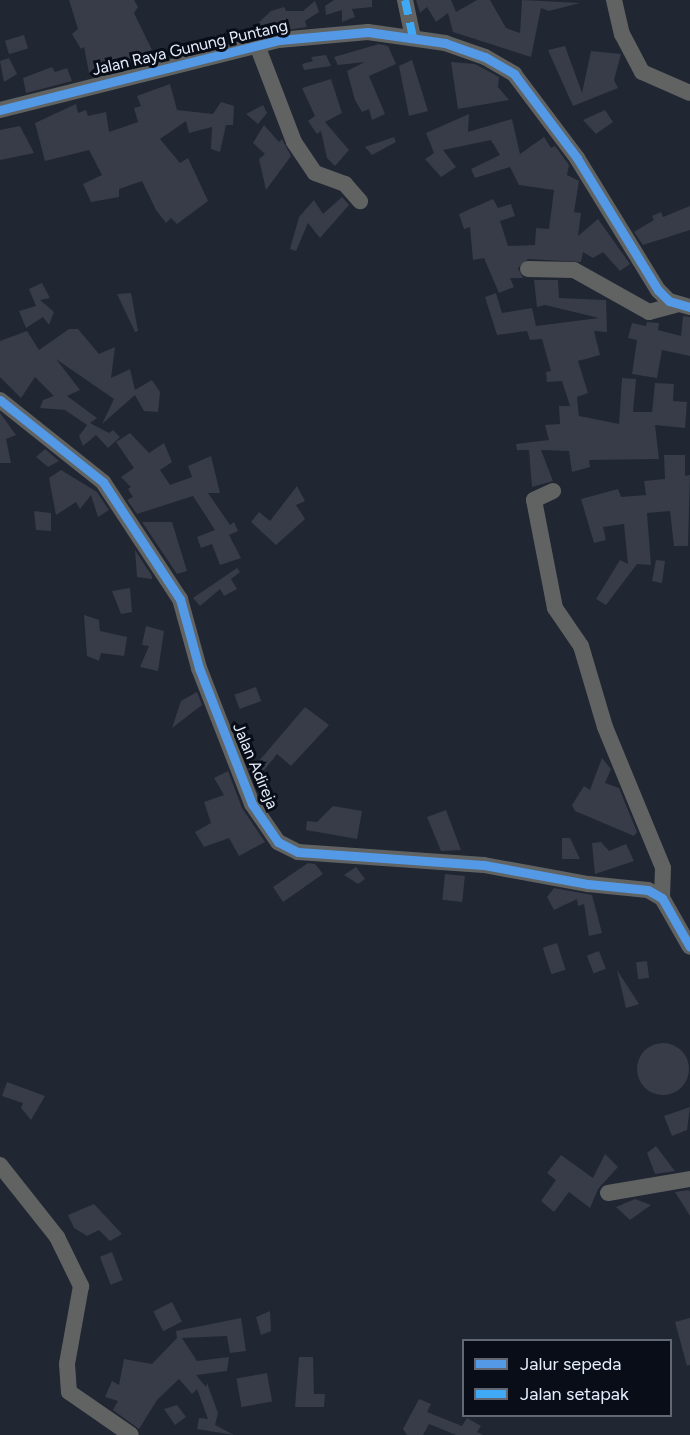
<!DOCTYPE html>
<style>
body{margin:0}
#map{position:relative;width:690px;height:1435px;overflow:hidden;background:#202632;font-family:Figtree,sans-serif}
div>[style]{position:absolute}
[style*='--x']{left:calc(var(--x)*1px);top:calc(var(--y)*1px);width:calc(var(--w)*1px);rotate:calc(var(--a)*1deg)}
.building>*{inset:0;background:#373c48;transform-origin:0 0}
.round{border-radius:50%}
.minor>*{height:16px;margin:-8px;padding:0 8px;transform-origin:8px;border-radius:8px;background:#606362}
.quiet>*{height:8px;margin-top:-4px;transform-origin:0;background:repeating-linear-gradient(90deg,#3fa9f5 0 15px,transparent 0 23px)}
.cycleway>*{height:9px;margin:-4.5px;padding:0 4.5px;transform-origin:4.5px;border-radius:4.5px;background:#5399e6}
span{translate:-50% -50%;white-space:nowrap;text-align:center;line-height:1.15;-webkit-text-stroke:6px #080d17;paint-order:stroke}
.street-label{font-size:16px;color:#e6eefd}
.legend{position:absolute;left:462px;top:1339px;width:210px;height:78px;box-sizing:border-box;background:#080d17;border:2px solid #616773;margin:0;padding:8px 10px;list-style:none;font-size:18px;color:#e6eefd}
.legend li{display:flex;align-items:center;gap:12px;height:30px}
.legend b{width:30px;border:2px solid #616773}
</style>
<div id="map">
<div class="building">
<i style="clip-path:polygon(69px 0,134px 0,138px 7px,134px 13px,152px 50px,130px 64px,127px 59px,116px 68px,112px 64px,89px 73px,84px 47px,81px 49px,72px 34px,78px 29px)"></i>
<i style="clip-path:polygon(334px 0,372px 0,372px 7px,352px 9px,355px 17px,342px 22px,342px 10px,326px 15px,325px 6px)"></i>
<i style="clip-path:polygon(416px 0,451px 0,456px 12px,477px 0,490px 0,506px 28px,520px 33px,522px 0,580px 3px,549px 11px,541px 8px,531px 57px,453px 32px,448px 13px,436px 22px,427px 7px,420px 13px)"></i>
<i style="clip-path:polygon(315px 1px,319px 12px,305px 21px,307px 27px,259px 34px,257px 24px,271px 11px,284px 7px,286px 11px,303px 11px)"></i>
<i style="left:24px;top:35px;width:14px;height:20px;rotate:73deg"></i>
<i style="clip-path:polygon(379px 44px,388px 46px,396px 64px,369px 76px,385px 114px,372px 120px,369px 109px,362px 112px,355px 100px,347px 71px,365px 62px,338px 65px,334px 57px)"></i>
<i style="clip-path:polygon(565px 46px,582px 93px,591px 51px,621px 54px,614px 80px,618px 88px,573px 106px,548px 50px)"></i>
<i style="clip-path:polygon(326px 55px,331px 66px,304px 70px,302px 64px,313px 61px,311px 57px)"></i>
<i style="clip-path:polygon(9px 58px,17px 74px,4px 82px,0 61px)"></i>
<i style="clip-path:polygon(412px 60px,428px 111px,409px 116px,399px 66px)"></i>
<i style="clip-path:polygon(451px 62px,475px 64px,499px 77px,498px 87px,509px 100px,458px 109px)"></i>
<i style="clip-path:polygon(52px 67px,55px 72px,67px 68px,72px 81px,26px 93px,23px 78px)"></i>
<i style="clip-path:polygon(331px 79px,342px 113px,325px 122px,349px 150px,335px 166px,327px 158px,321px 131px,317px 134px,308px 121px,315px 116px,302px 88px)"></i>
<i style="clip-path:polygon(170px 84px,177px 110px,213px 114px,221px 102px,234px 106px,233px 125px,226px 125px,220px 152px,211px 149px,212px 127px,189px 133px,186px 121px,160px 139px,180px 163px,188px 158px,208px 201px,177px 224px,171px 218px,166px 223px,156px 210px,142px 181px,119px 189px,119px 197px,91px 202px,83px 184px,102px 175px,89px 150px,45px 161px,35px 123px,76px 104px,78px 113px,86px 110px,88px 116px,106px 112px,109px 132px,138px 122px,134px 108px,141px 106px,137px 96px)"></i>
<i style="clip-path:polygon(263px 105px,267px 113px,258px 124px,246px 114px)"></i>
<i style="clip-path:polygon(605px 110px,613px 122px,596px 134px,583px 120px)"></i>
<i style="clip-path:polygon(469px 114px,468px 132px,512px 119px,520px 154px,544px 137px,551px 148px,555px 146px,569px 165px,567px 175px,579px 181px,574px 212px,581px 213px,578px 236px,598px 219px,630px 264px,620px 271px,603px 252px,593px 258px,583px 252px,581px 262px,528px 259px,518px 268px,523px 278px,510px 278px,514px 287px,499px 293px,484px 258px,473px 260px,470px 227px,464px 229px,459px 214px,493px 199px,498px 208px,511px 204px,515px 216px,500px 221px,508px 246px,535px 245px,536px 228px,549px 229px,554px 190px,519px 185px,510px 167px,475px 178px,471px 169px,500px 155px,491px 140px,443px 150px,456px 167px,441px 177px,425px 159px,434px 153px,426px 133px)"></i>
<i style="clip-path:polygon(264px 125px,279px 142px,282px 139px,291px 156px,266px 190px,259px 159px,265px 154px,253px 143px)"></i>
<i style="clip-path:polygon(20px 126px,34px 153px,0 160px,0 130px)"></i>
<i style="clip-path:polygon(394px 137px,396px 142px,372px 155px,365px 147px)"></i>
<i style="clip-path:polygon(342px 197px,349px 205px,320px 238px,308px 223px,296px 251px,290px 249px,299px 217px,314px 200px,323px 214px)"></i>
<i style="clip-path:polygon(690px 206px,690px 230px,643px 245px,634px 232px,654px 220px,652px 216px,661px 212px,663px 217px)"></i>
<i style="clip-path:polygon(534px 280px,558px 280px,559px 298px,606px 300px,607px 332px,594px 331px,600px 355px,578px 361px,588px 393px,577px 397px,579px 416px,619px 424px,622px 378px,636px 379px,633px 412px,652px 412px,655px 383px,674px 384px,673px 401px,687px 402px,685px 428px,655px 425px,659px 459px,589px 460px,590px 467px,572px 472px,569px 451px,541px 450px,553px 481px,532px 487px,529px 450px,517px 450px,516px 444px,549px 440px,545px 425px,560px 424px,559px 406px,570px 406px,562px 381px,547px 382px,546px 372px,551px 371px,542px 339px,530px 340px,527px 331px,497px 335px,485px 297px,496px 293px,502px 313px,532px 308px,536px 326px,599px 318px,545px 305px,537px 307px)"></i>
<i style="clip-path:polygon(42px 283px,50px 298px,40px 300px,54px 312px,49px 325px,43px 317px,26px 328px,19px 311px,36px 306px,29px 289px)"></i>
<i style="clip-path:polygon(131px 293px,138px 331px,135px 332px,117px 294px)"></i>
<i style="clip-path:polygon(683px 316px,690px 317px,690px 356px,662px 350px,657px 378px,632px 374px,637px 340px,628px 338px,632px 323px,646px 326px,647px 322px,659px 323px,658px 330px,681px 336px)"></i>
<i style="clip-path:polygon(69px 329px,78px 329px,99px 354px,115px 347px,111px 378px,130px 369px,135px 390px,152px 380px,160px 392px,158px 412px,144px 411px,135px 395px,102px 424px,114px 399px,56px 359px,80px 390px,67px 396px,97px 418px,90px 423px,109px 433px,113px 430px,120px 437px,108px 448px,96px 435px,83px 446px,79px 436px,87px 425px,65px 410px,40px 408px,43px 400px,54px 396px,35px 377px,21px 398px,0 377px,0 341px,27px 331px,39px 350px)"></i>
<i style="clip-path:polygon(0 413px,16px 435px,6px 439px,11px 463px,0 463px)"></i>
<i style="clip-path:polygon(130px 433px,149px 453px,164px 443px,172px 462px,160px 470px,170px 485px,192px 477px,188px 466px,211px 456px,220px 493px,208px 493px,230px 525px,234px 522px,238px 531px,229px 535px,241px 558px,220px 565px,212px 544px,201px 548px,197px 537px,215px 530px,193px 496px,137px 514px,127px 500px,133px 497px,128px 489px,131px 487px,121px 477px,134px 468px,116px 442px)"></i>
<i style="clip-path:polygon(45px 449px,59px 461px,48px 467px,36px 457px)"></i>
<i style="clip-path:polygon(664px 455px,685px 455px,685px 476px,690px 475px,688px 546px,674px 546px,670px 511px,647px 513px,651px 565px,637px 564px,606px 605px,596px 599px,620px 560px,628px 564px,624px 524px,603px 527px,606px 540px,594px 543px,581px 499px,618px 489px,621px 497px,646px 495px,644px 481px,665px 479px)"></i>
<i style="clip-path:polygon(61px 470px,97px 492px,109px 510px,98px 517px,91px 495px,80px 509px,76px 502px,56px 515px,49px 478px)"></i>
<i style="clip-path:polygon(297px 486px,305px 501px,296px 505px,305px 519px,276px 545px,251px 522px,259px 512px,270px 521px)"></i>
<i style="clip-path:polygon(34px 511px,51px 513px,51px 531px,36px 530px)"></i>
<i style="clip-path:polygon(142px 522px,172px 522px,187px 571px,177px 574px)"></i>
<i style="clip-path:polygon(135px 550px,152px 576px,152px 579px,137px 577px)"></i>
<i style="clip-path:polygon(656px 560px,665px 561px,662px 583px,652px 581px)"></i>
<i style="clip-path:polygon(237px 568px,240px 572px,231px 579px,237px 589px,224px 596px,220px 589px,200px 606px,193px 598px)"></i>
<i style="clip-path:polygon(130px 588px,132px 612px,121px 614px,112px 591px)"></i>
<i style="clip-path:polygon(84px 615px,99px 620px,100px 631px,127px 637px,124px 656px,101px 653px,99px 661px,87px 656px)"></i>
<i style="clip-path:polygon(146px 626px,164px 631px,158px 671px,140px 667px,149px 646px,142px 645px)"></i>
<i style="left:256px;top:687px;width:15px;height:23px;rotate:70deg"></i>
<i style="clip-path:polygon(197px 692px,202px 705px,172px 728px,181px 701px)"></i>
<i style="clip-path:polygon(305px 707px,329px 725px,291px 766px,277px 754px,261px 774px,253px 768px)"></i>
<i style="clip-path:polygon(602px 758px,611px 769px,605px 783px,619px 788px,637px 832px,634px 836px,575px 811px,572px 805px,584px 786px,590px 790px)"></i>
<i style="clip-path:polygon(228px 771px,242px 808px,265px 842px,239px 856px,229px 838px,204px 847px,195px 832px,211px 823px,204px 802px,224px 795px,214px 778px)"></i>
<i style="clip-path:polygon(333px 806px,362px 811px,357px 839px,306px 830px,307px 821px,317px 822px)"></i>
<i style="clip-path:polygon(446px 810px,461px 850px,441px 851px,427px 817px)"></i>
<i style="clip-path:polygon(562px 838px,570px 838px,580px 859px,562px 859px)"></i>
<i style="clip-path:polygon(601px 842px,609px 851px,626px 844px,634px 861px,595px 874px,592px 843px)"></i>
<i style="clip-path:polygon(308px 863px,315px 864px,323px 874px,283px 902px,273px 887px)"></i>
<i style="clip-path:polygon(356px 867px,365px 879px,358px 884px,344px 875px)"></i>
<i style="left:445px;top:874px;width:20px;height:26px;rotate:6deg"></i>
<i style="clip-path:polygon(554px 888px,592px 895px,602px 933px,589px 936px,584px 904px,578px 906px,577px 899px,554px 910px,547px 897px)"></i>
<i style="left:557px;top:943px;width:28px;height:15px;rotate:72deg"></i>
<i style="left:599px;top:951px;width:19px;height:13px;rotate:69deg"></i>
<i style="left:647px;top:961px;width:17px;height:11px;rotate:83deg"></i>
<i style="clip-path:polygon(617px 970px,639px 1004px,626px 1008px)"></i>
<i class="round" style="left:637px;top:1043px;width:52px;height:52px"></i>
<i style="clip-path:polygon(7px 1082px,45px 1096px,31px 1120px,21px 1108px,23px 1103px,2px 1096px)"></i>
<i style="clip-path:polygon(690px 1107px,687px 1130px,672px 1136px,664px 1116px)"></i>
<i style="clip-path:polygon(656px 1146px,671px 1166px,675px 1171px,655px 1174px,647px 1153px)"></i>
<i style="clip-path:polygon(605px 1154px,618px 1167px,598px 1189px,590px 1208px,569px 1192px,554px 1212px,541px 1201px,556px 1180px,547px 1173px,561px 1155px,593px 1178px)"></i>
<i style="clip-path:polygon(689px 1190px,690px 1192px,690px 1216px,675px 1192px)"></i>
<i style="clip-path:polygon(635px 1199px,651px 1205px,630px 1220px,616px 1207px)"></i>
<i style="clip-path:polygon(94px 1204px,122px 1234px,110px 1241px,99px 1230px,87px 1236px,74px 1228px,68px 1215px)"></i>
<i style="left:112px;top:1252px;width:30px;height:13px;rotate:69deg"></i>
<i style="left:172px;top:1302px;width:22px;height:21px;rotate:63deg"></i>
<i style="clip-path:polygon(270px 1311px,271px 1331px,261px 1335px,256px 1317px)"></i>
<i style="clip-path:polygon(241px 1318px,246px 1351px,230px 1353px,227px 1336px,182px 1338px,197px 1361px,229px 1357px,227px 1371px,196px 1375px,206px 1387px,207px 1383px,218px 1413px,215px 1425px,234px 1435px,197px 1429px,199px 1418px,208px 1419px,197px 1389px,192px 1394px,179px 1379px,157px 1400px,139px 1429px,113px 1410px,118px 1401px,105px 1397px,112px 1381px,119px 1385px,124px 1359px,152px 1364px,177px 1338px,176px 1331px)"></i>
<i style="clip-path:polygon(690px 1318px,690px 1365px,687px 1366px,675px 1322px)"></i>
<i style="clip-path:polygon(299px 1357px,313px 1357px,314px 1394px,325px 1394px,324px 1407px,295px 1407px)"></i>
<i style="left:267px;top:1373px;width:29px;height:31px;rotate:80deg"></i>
<i style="clip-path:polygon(419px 1399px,431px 1404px,427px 1412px,462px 1426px,467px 1418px,481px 1426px,477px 1432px,483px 1435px,456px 1435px,429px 1424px,423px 1435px,407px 1435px,403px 1429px)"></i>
<i style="clip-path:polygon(177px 1405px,186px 1417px,175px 1425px,164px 1409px)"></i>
</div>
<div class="minor">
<i style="--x:405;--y:0;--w:38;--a:78"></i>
<i style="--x:614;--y:0;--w:35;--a:77"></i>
<i style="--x:622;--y:34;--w:43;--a:62.2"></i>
<i style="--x:642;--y:72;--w:52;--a:23.6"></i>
<i style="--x:257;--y:45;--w:104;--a:69.1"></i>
<i style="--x:294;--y:142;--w:37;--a:56"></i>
<i style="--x:315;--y:173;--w:32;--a:20"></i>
<i style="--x:345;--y:184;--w:23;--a:49"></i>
<i style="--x:0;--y:110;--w:288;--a:-14.1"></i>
<i style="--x:279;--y:40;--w:89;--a:-5.1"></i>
<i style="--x:368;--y:32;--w:78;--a:8.1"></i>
<i style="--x:445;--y:43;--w:42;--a:19.3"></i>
<i style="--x:485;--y:57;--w:34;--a:30"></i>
<i style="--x:514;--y:74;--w:105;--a:53.1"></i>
<i style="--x:577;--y:158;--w:155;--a:58.5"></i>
<i style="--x:658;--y:290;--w:16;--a:45"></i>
<i style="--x:669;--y:301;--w:22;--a:16"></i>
<i style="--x:528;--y:269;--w:46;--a:1.2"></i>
<i style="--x:574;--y:270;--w:86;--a:29.2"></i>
<i style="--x:649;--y:312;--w:28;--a:-15"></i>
<i style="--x:0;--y:400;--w:132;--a:38.5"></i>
<i style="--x:103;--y:482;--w:140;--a:56.7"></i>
<i style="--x:180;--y:599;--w:72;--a:74.6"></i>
<i style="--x:199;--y:668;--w:146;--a:68.7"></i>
<i style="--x:252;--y:804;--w:46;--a:55.6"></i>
<i style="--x:278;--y:842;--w:22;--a:27"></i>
<i style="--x:298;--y:852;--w:186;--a:4"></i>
<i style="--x:484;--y:865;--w:106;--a:10.4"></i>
<i style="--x:588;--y:884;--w:60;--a:5.7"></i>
<i style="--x:648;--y:890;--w:16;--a:30"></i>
<i style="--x:662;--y:898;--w:56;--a:60.3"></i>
<i style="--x:553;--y:491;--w:21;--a:155"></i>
<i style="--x:534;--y:500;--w:110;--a:79"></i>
<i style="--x:555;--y:608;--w:46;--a:55.6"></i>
<i style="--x:581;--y:646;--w:84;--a:73.5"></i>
<i style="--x:605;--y:727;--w:152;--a:67.6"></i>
<i style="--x:663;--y:868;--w:30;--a:92"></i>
<i style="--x:0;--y:1165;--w:92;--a:51.6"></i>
<i style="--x:57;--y:1237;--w:55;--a:63.9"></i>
<i style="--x:81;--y:1286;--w:79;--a:100.2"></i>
<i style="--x:67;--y:1364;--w:28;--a:86"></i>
<i style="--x:69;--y:1392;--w:75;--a:34.7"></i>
<i style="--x:608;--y:1193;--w:83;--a:-9.7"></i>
</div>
<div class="quiet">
<i style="--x:405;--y:0;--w:38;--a:78"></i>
</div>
<div class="cycleway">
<i style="--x:0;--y:110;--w:288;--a:-14.1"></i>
<i style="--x:279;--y:40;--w:89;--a:-5.1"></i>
<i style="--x:368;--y:32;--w:78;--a:8.1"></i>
<i style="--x:445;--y:43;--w:42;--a:19.3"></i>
<i style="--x:485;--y:57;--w:34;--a:30"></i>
<i style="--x:514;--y:74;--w:105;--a:53.1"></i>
<i style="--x:577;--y:158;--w:155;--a:58.5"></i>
<i style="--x:658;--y:290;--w:16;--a:45"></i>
<i style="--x:669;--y:301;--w:22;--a:16"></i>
<i style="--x:0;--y:400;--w:132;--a:38.5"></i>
<i style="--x:103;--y:482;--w:140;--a:56.7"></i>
<i style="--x:180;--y:599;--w:72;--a:74.6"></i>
<i style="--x:199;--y:668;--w:146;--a:68.7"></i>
<i style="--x:252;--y:804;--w:46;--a:55.6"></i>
<i style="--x:278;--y:842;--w:22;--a:27"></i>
<i style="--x:298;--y:852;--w:186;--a:4"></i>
<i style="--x:484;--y:865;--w:106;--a:10.4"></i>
<i style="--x:588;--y:884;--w:60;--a:5.7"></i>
<i style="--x:648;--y:890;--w:16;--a:30"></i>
<i style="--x:662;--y:898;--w:56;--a:60.3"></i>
</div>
<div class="street-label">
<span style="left:190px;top:48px;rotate:-13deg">Jalan Raya Gunung Puntang</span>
<span style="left:255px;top:766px;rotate:67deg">Jalan Adireja</span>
</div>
<ul class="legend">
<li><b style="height:8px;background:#5399e6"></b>Jalur sepeda</li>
<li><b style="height:8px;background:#3fa9f5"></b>Jalan setapak</li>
</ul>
</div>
